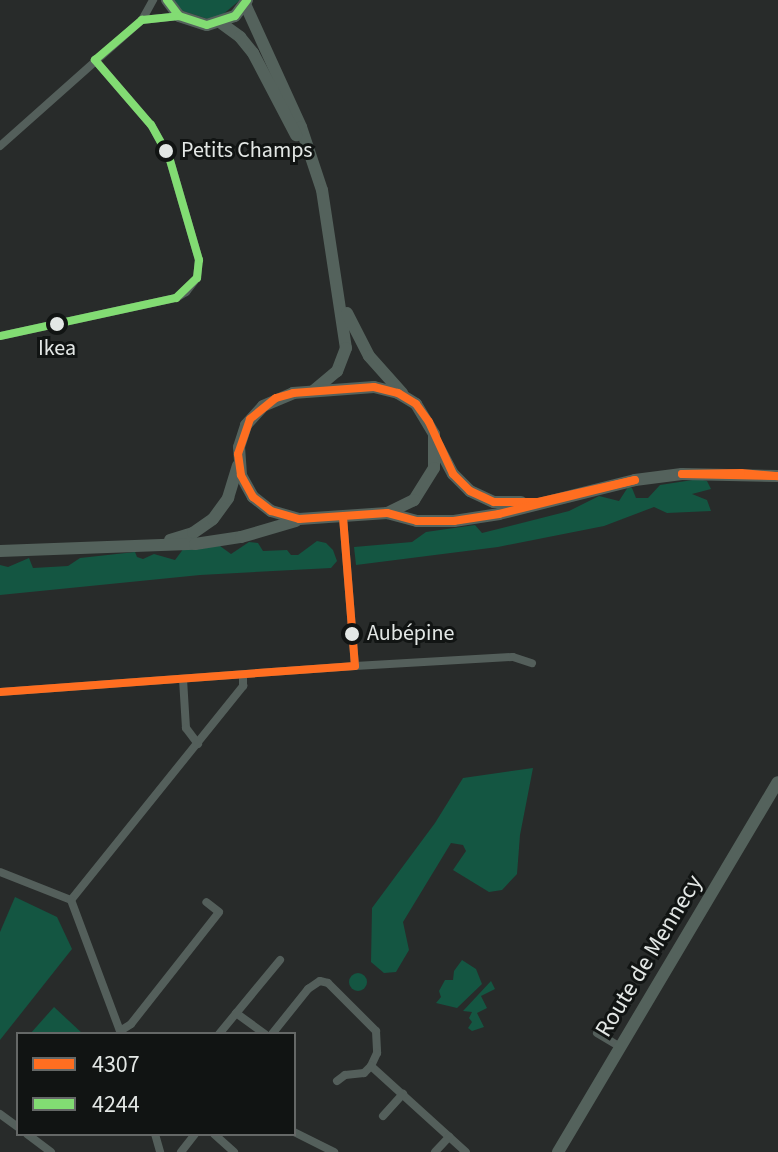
<!DOCTYPE html>
<meta charset="utf-8">
<style>
body{margin:0}
#map{position:relative;width:778px;height:1152px;overflow:hidden;background:#282b2a;font-family:"Source Sans 3",sans-serif}
div>[style]{position:absolute}
[style*='--x']{left:calc(var(--x)*1px);top:calc(var(--y)*1px);width:calc(var(--w)*1px);rotate:calc(var(--a)*1deg)}
.green>*{inset:0;background:#145642}
.round{border-radius:50%}
.street>*{height:8px;margin:-4px;padding:0 4px;transform-origin:4px;border-radius:4px;background:#545f5b}
.secondary>*{height:12px;margin:-6px;padding:0 6px;transform-origin:6px;border-radius:6px;background:#54625c}
.bus-1>*{height:8px;margin:-4px;padding:0 4px;transform-origin:4px;border-radius:4px;background:#ff6e20}
.bus-2>*{height:8px;margin:-4px;padding:0 4px;transform-origin:4px;border-radius:4px;background:#82dc73}
.dots>*{width:22px;height:22px;translate:-50% -50%;box-sizing:border-box;border:4px solid #111413;border-radius:50%}
span{translate:-50% -50%;white-space:nowrap;text-align:center;line-height:1.15;-webkit-text-stroke:6px #111413;paint-order:stroke}
.bus-label{font-size:22px;color:#e3e7e5}
.left{translate:0 -50%;text-align:left}
.street-label{font-size:24px;color:#e3e7e5}
.legend{position:absolute;left:16px;top:1032px;width:280px;height:104px;box-sizing:border-box;background:#111413;border:2px solid #656867;margin:0;padding:10px 14px;list-style:none;font-size:24px;color:#e3e7e5}
.legend li{display:flex;align-items:center;gap:16px;height:40px}
.legend b{width:40px;border:2px solid #656867}
</style>
<div id="map">
<div class="green">
<i style="clip-path:polygon(173px 0,240px 0,221px 16px,208px 19px,183px 11px)"></i>
<i style="clip-path:polygon(699px 479px,707px 481px,711px 489px,692px 494px,707px 500px,711px 511px,667px 513px,654px 507px,604px 526px,498px 547px,356px 565px,354px 547px,412px 542px,426px 532px,475px 525px,482px 533px,569px 511px,599px 496px,619px 501px,628px 487px,632px 488px,636px 498px,648px 498px,660px 485px)"></i>
<i style="clip-path:polygon(317px 541px,326px 543px,333px 550px,337px 561px,331px 568px,200px 575px,0 595px,0 565px,8px 567px,29px 558px,33px 568px,68px 566px,80px 558px,135px 552px,137px 557px,143px 559px,154px 554px,175px 560px,184px 548px,220px 546px,231px 554px,249px 542px,258px 543px,263px 551px,287px 550px,291px 555px,298px 555px)"></i>
<i style="clip-path:polygon(533px 768px,520px 835px,517px 874px,502px 890px,489px 892px,453px 870px,466px 851px,463px 845px,451px 843px,403px 922px,409px 950px,396px 972px,384px 973px,371px 962px,372px 908px,435px 823px,463px 778px)"></i>
<i style="clip-path:polygon(15px 897px,57px 917px,72px 949px,0 1040px,0 932px)"></i>
<i style="clip-path:polygon(462px 960px,476px 969px,482px 984px,457px 1008px,436px 1003px,441px 997px,439px 991px,445px 980px,453px 980px,454px 971px)"></i>
<i class="round" style="left:349px;top:973px;width:18px;height:18px"></i>
<i style="clip-path:polygon(491px 981px,495px 989px,481px 996px,487px 1008px,477px 1013px,484px 1027px,472px 1031px,468px 1028px,472px 1022px,469px 1018px,472px 1012px,463px 1011px)"></i>
<i style="clip-path:polygon(54px 1007px,83px 1034px,30px 1034px)"></i>
</div>
<div class="street">
<i style="--x:142;--y:20;--w:37;--a:-6"></i>
<i style="--x:0;--y:146;--w:190;--a:-41.6"></i>
<i style="--x:142;--y:20;--w:23;--a:-61"></i>
<i style="--x:0;--y:336;--w:180;--a:-12.2"></i>
<i style="--x:176;--y:298;--w:12;--a:-31"></i>
<i style="--x:186;--y:292;--w:18;--a:-52"></i>
<i style="--x:197;--y:278;--w:18;--a:-84"></i>
<i style="--x:199;--y:260;--w:107;--a:-106.2"></i>
<i style="--x:169;--y:157;--w:37;--a:-119"></i>
<i style="--x:151;--y:125;--w:86;--a:-130.7"></i>
<i style="--x:343;--y:517;--w:149;--a:85.4"></i>
<i style="--x:183;--y:679;--w:49;--a:86.5"></i>
<i style="--x:186;--y:728;--w:20;--a:53"></i>
<i style="--x:0;--y:692;--w:356;--a:-4.2"></i>
<i style="--x:355;--y:666;--w:158;--a:-3.3"></i>
<i style="--x:513;--y:657;--w:20;--a:18"></i>
<i style="--x:0;--y:872;--w:76;--a:21.5"></i>
<i style="--x:71;--y:900;--w:275;--a:-51.2"></i>
<i style="--x:243;--y:686;--w:11;--a:-90"></i>
<i style="--x:71;--y:900;--w:143;--a:69.5"></i>
<i style="--x:236;--y:1013;--w:36;--a:36"></i>
<i style="--x:120;--y:1031;--w:13;--a:-32"></i>
<i style="--x:131;--y:1024;--w:142;--a:-51.8"></i>
<i style="--x:219;--y:912;--w:16;--a:-142"></i>
<i style="--x:597;--y:1033;--w:27;--a:31"></i>
<i style="--x:219;--y:1034;--w:96;--a:-50.5"></i>
<i style="--x:272;--y:1034;--w:58;--a:-51.3"></i>
<i style="--x:308;--y:989;--w:14;--a:-34"></i>
<i style="--x:320;--y:981;--w:8;--a:14"></i>
<i style="--x:328;--y:983;--w:68;--a:45"></i>
<i style="--x:376;--y:1031;--w:22;--a:87"></i>
<i style="--x:377;--y:1053;--w:14;--a:115"></i>
<i style="--x:371;--y:1066;--w:10;--a:135"></i>
<i style="--x:364;--y:1073;--w:19;--a:174"></i>
<i style="--x:345;--y:1075;--w:10;--a:143"></i>
<i style="--x:371;--y:1066;--w:128;--a:42.2"></i>
<i style="--x:0;--y:1114;--w:22;--a:36"></i>
<i style="--x:383;--y:1116;--w:30;--a:-48"></i>
<i style="--x:294;--y:1132;--w:45;--a:26.6"></i>
<i style="--x:27;--y:1134;--w:30;--a:37"></i>
<i style="--x:155;--y:1134;--w:19;--a:74"></i>
<i style="--x:214;--y:1134;--w:27;--a:42"></i>
<i style="--x:181;--y:1152;--w:23;--a:-52"></i>
<i style="--x:435;--y:1152;--w:21;--a:-47"></i>
</div>
<div class="secondary">
<i style="--x:167;--y:0;--w:20;--a:53"></i>
<i style="--x:179;--y:16;--w:29;--a:18"></i>
<i style="--x:207;--y:25;--w:29;--a:-18"></i>
<i style="--x:235;--y:16;--w:20;--a:-53"></i>
<i style="--x:245;--y:4;--w:135;--a:65.5"></i>
<i style="--x:301;--y:127;--w:66;--a:71.6"></i>
<i style="--x:322;--y:190;--w:160;--a:81.4"></i>
<i style="--x:346;--y:348;--w:25;--a:111"></i>
<i style="--x:337;--y:371;--w:30;--a:140"></i>
<i style="--x:221;--y:23;--w:24;--a:36"></i>
<i style="--x:240;--y:37;--w:21;--a:51"></i>
<i style="--x:253;--y:53;--w:93;--a:62.3"></i>
<i style="--x:347;--y:313;--w:48;--a:62.9"></i>
<i style="--x:369;--y:356;--w:50;--a:48.3"></i>
<i style="--x:374;--y:387;--w:25;--a:14"></i>
<i style="--x:398;--y:393;--w:21;--a:31"></i>
<i style="--x:416;--y:404;--w:35;--a:59"></i>
<i style="--x:434;--y:434;--w:34;--a:90"></i>
<i style="--x:434;--y:468;--w:38;--a:122"></i>
<i style="--x:414;--y:500;--w:30;--a:154"></i>
<i style="--x:387;--y:513;--w:88;--a:176.1"></i>
<i style="--x:299;--y:519;--w:29;--a:-164"></i>
<i style="--x:271;--y:511;--w:23;--a:-142"></i>
<i style="--x:253;--y:497;--w:25;--a:-119"></i>
<i style="--x:241;--y:475;--w:28;--a:-94"></i>
<i style="--x:239;--y:447;--w:23;--a:-72"></i>
<i style="--x:246;--y:425;--w:25;--a:-48"></i>
<i style="--x:263;--y:406;--w:33;--a:-23"></i>
<i style="--x:293;--y:393;--w:81;--a:-4.2"></i>
<i style="--x:438;--y:446;--w:32;--a:62"></i>
<i style="--x:453;--y:474;--w:24;--a:45"></i>
<i style="--x:470;--y:491;--w:26;--a:25"></i>
<i style="--x:494;--y:502;--w:27;--a:0"></i>
<i style="--x:387;--y:513;--w:31;--a:15"></i>
<i style="--x:417;--y:521;--w:37;--a:0"></i>
<i style="--x:454;--y:521;--w:46;--a:-8.8"></i>
<i style="--x:499;--y:514;--w:140;--a:-14"></i>
<i style="--x:635;--y:480;--w:47;--a:-7.3"></i>
<i style="--x:682;--y:474;--w:96;--a:1.2"></i>
<i style="--x:170;--y:540;--w:24;--a:-17"></i>
<i style="--x:193;--y:533;--w:24;--a:-35"></i>
<i style="--x:213;--y:519;--w:26;--a:-54"></i>
<i style="--x:228;--y:498;--w:34;--a:-73"></i>
<i style="--x:0;--y:551;--w:195;--a:-2.1"></i>
<i style="--x:195;--y:544;--w:47;--a:-8.7"></i>
<i style="--x:241;--y:537;--w:57;--a:-16.2"></i>
<i style="--x:558;--y:1152;--w:430;--a:-59.3"></i>
</div>
<div class="bus-1">
<i style="--x:374;--y:387;--w:25;--a:14"></i>
<i style="--x:398;--y:393;--w:21;--a:31"></i>
<i style="--x:416;--y:404;--w:22;--a:54"></i>
<i style="--x:429;--y:422;--w:57;--a:65.2"></i>
<i style="--x:453;--y:474;--w:24;--a:45"></i>
<i style="--x:470;--y:491;--w:26;--a:25"></i>
<i style="--x:494;--y:502;--w:44;--a:0"></i>
<i style="--x:538;--y:502;--w:99;--a:-12.8"></i>
<i style="--x:635;--y:480;--w:140;--a:166"></i>
<i style="--x:499;--y:514;--w:46;--a:171.2"></i>
<i style="--x:454;--y:521;--w:37;--a:180"></i>
<i style="--x:417;--y:521;--w:31;--a:-165"></i>
<i style="--x:387;--y:513;--w:88;--a:176.1"></i>
<i style="--x:299;--y:519;--w:29;--a:-164"></i>
<i style="--x:271;--y:511;--w:23;--a:-142"></i>
<i style="--x:253;--y:497;--w:25;--a:-119"></i>
<i style="--x:241;--y:475;--w:21;--a:-98"></i>
<i style="--x:238;--y:454;--w:37;--a:-71"></i>
<i style="--x:250;--y:419;--w:33;--a:-39"></i>
<i style="--x:276;--y:398;--w:18;--a:-16"></i>
<i style="--x:293;--y:393;--w:81;--a:-4.2"></i>
<i style="--x:741;--y:473;--w:37;--a:5"></i>
<i style="--x:778;--y:476;--w:96;--a:-178.8"></i>
<i style="--x:682;--y:474;--w:59;--a:-1"></i>
<i style="--x:343;--y:517;--w:149;--a:85.4"></i>
<i style="--x:0;--y:692;--w:356;--a:-4.2"></i>
</div>
<div class="bus-2">
<i style="--x:167;--y:0;--w:20;--a:53"></i>
<i style="--x:179;--y:16;--w:29;--a:18"></i>
<i style="--x:207;--y:25;--w:29;--a:-18"></i>
<i style="--x:235;--y:16;--w:20;--a:-53"></i>
<i style="--x:95;--y:60;--w:62;--a:-40.4"></i>
<i style="--x:142;--y:20;--w:37;--a:-6"></i>
<i style="--x:0;--y:336;--w:180;--a:-12.2"></i>
<i style="--x:176;--y:298;--w:29;--a:-44"></i>
<i style="--x:197;--y:278;--w:18;--a:-84"></i>
<i style="--x:199;--y:260;--w:107;--a:-106.2"></i>
<i style="--x:169;--y:157;--w:37;--a:-119"></i>
<i style="--x:151;--y:125;--w:86;--a:-130.7"></i>
</div>
<div class="dots">
<i style="left:166px;top:151px;background:#e3e7e5"></i>
<i style="left:57px;top:324px;background:#e3e7e5"></i>
<i style="left:352px;top:634px;background:#e3e7e5"></i>
</div>
<div class="bus-label">
<span class="left" style="left:181px;top:151px">Petits Champs</span>
<span style="left:57px;top:349px">Ikea</span>
<span class="left" style="left:367px;top:634px">Aubépine</span>
</div>
<div class="street-label">
<span style="left:649px;top:956px;rotate:-59deg">Route de Mennecy</span>
</div>
<ul class="legend">
<li><b style="height:10px;background:#ff6e20"></b>4307</li>
<li><b style="height:10px;background:#82dc73"></b>4244</li>
</ul>
</div>
